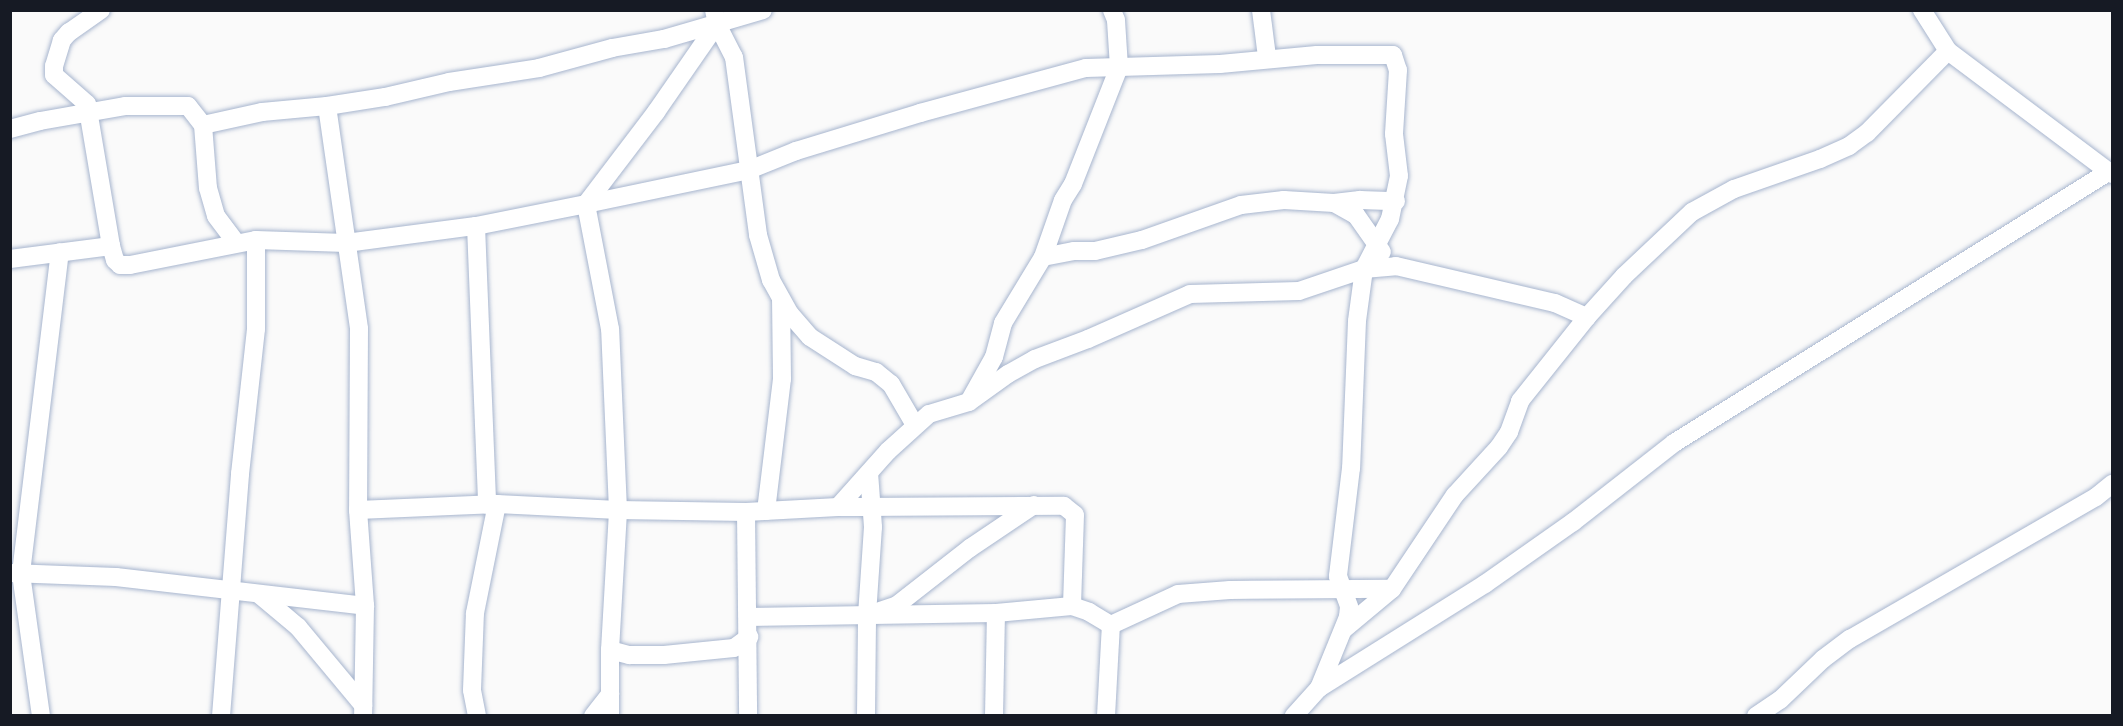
<!DOCTYPE html>
<style>
body{margin:0}
#map{position:relative;width:2123px;height:726px;overflow:hidden;background:#fafafa;font-family:"Source Serif 4",serif}
div>[style]{position:absolute}
[style*='--x']{left:calc(var(--x)*1px);top:calc(var(--y)*1px);width:calc(var(--w)*1px);rotate:calc(var(--a)*1deg)}
.roads{filter:drop-shadow(0 0 2px #a7b5ce) drop-shadow(0 0 2px #a7b5ce)}
.minor>*{height:18px;margin:-9px;padding:0 9px;transform-origin:9px;border-radius:9px;background:#fff}
span{translate:-50% -50%;white-space:nowrap;text-align:center;line-height:1.15;-webkit-text-stroke:6px #fff;paint-order:stroke}
.frame{position:absolute;inset:0;border:12px solid #161a24;pointer-events:none}
</style>
<div id="map">
<div class="roads">
<div class="minor">
<i style="--x:101;--y:10;--w:39;--a:145"></i>
<i style="--x:69;--y:32;--w:11;--a:131"></i>
<i style="--x:62;--y:40;--w:27;--a:107"></i>
<i style="--x:54;--y:66;--w:9;--a:90"></i>
<i style="--x:54;--y:75;--w:44;--a:41.3"></i>
<i style="--x:87;--y:104;--w:144;--a:80.4"></i>
<i style="--x:111;--y:246;--w:15;--a:74"></i>
<i style="--x:115;--y:260;--w:7;--a:45"></i>
<i style="--x:120;--y:265;--w:10;--a:0"></i>
<i style="--x:130;--y:265;--w:128;--a:-11.2"></i>
<i style="--x:256;--y:240;--w:90;--a:1.9"></i>
<i style="--x:346;--y:243;--w:131;--a:-7.5"></i>
<i style="--x:476;--y:226;--w:112;--a:-11.3"></i>
<i style="--x:586;--y:204;--w:167;--a:-11.8"></i>
<i style="--x:749;--y:170;--w:51;--a:-22"></i>
<i style="--x:796;--y:151;--w:130;--a:-17"></i>
<i style="--x:920;--y:113;--w:172;--a:-15.2"></i>
<i style="--x:1086;--y:68;--w:134;--a:-1.7"></i>
<i style="--x:1220;--y:64;--w:97;--a:-5.3"></i>
<i style="--x:1317;--y:55;--w:76;--a:0"></i>
<i style="--x:1393;--y:55;--w:16;--a:72"></i>
<i style="--x:1398;--y:70;--w:64;--a:93.6"></i>
<i style="--x:1394;--y:134;--w:42;--a:83.2"></i>
<i style="--x:1399;--y:176;--w:44;--a:101.8"></i>
<i style="--x:1390;--y:219;--w:56;--a:117.5"></i>
<i style="--x:1364;--y:269;--w:52;--a:97.7"></i>
<i style="--x:1357;--y:321;--w:147;--a:92.3"></i>
<i style="--x:1351;--y:468;--w:109;--a:96.9"></i>
<i style="--x:1338;--y:576;--w:33;--a:70"></i>
<i style="--x:1349;--y:607;--w:10;--a:96"></i>
<i style="--x:1348;--y:617;--w:77;--a:112.2"></i>
<i style="--x:1319;--y:688;--w:38;--a:132"></i>
<i style="--x:714;--y:10;--w:14;--a:78"></i>
<i style="--x:717;--y:24;--w:37;--a:63"></i>
<i style="--x:734;--y:57;--w:180;--a:82.3"></i>
<i style="--x:758;--y:235;--w:47;--a:73.9"></i>
<i style="--x:771;--y:280;--w:39;--a:61"></i>
<i style="--x:790;--y:314;--w:30;--a:49"></i>
<i style="--x:810;--y:337;--w:54;--a:32.8"></i>
<i style="--x:855;--y:366;--w:22;--a:16"></i>
<i style="--x:876;--y:372;--w:19;--a:39"></i>
<i style="--x:891;--y:384;--w:48;--a:59.7"></i>
<i style="--x:1261;--y:10;--w:47;--a:82.7"></i>
<i style="--x:1922;--y:10;--w:49;--a:57.6"></i>
<i style="--x:1948;--y:51;--w:205;--a:36.9"></i>
<i style="--x:327;--y:106;--w:225;--a:81.8"></i>
<i style="--x:359;--y:329;--w:181;--a:90.3"></i>
<i style="--x:358;--y:510;--w:96;--a:85.8"></i>
<i style="--x:365;--y:606;--w:110;--a:91"></i>
<i style="--x:203;--y:125;--w:63;--a:85.5"></i>
<i style="--x:208;--y:188;--w:29;--a:74"></i>
<i style="--x:216;--y:216;--w:34;--a:53"></i>
<i style="--x:10;--y:129;--w:31;--a:-15"></i>
<i style="--x:40;--y:121;--w:86;--a:-10"></i>
<i style="--x:125;--y:106;--w:63;--a:0"></i>
<i style="--x:188;--y:106;--w:24;--a:52"></i>
<i style="--x:203;--y:125;--w:60;--a:-12.4"></i>
<i style="--x:262;--y:112;--w:65;--a:-5.3"></i>
<i style="--x:327;--y:106;--w:59;--a:-8.8"></i>
<i style="--x:385;--y:97;--w:66;--a:-13.2"></i>
<i style="--x:449;--y:82;--w:91;--a:-8.8"></i>
<i style="--x:539;--y:68;--w:76;--a:-15.3"></i>
<i style="--x:612;--y:48;--w:53;--a:-9.8"></i>
<i style="--x:664;--y:39;--w:103;--a:-16.3"></i>
<i style="--x:1334;--y:203;--w:25;--a:29"></i>
<i style="--x:1356;--y:215;--w:45;--a:54.9"></i>
<i style="--x:476;--y:226;--w:279;--a:87.7"></i>
<i style="--x:1043;--y:257;--w:32;--a:-11"></i>
<i style="--x:1074;--y:251;--w:21;--a:0"></i>
<i style="--x:1095;--y:251;--w:48;--a:-13.2"></i>
<i style="--x:1142;--y:240;--w:105;--a:-19.5"></i>
<i style="--x:1241;--y:205;--w:43;--a:-6.6"></i>
<i style="--x:1284;--y:200;--w:50;--a:3.4"></i>
<i style="--x:1334;--y:203;--w:26;--a:-7"></i>
<i style="--x:1360;--y:200;--w:36;--a:2"></i>
<i style="--x:10;--y:259;--w:102;--a:-7.3"></i>
<i style="--x:970;--y:400;--w:49;--a:-60.8"></i>
<i style="--x:994;--y:357;--w:35;--a:-75"></i>
<i style="--x:1003;--y:323;--w:77;--a:-58.8"></i>
<i style="--x:1043;--y:257;--w:60;--a:-70.7"></i>
<i style="--x:1063;--y:200;--w:19;--a:-58"></i>
<i style="--x:1073;--y:184;--w:126;--a:-68.5"></i>
<i style="--x:1119;--y:67;--w:47;--a:-93.7"></i>
<i style="--x:1116;--y:20;--w:11;--a:-112"></i>
<i style="--x:838;--y:507;--w:75;--a:-48.2"></i>
<i style="--x:888;--y:451;--w:55;--a:-42.1"></i>
<i style="--x:929;--y:414;--w:42;--a:-16.7"></i>
<i style="--x:969;--y:402;--w:48;--a:-35.7"></i>
<i style="--x:1008;--y:374;--w:31;--a:-29"></i>
<i style="--x:1035;--y:359;--w:57;--a:-20.7"></i>
<i style="--x:1088;--y:339;--w:111;--a:-23.8"></i>
<i style="--x:1190;--y:294;--w:109;--a:-1.6"></i>
<i style="--x:1299;--y:291;--w:69;--a:-18.7"></i>
<i style="--x:1364;--y:269;--w:32;--a:-5"></i>
<i style="--x:1396;--y:266;--w:163;--a:13.1"></i>
<i style="--x:1555;--y:303;--w:35;--a:24"></i>
<i style="--x:358;--y:510;--w:139;--a:-2.5"></i>
<i style="--x:497;--y:504;--w:121;--a:2.8"></i>
<i style="--x:618;--y:510;--w:128;--a:0.9"></i>
<i style="--x:746;--y:512;--w:92;--a:-3.1"></i>
<i style="--x:838;--y:507;--w:226;--a:-0.3"></i>
<i style="--x:1064;--y:506;--w:14;--a:39"></i>
<i style="--x:1075;--y:515;--w:91;--a:91.9"></i>
<i style="--x:766;--y:511;--w:133;--a:-83.1"></i>
<i style="--x:782;--y:379;--w:78;--a:-90.7"></i>
<i style="--x:746;--y:512;--w:204;--a:89.4"></i>
<i style="--x:10;--y:573;--w:106;--a:2.2"></i>
<i style="--x:116;--y:577;--w:251;--a:6.6"></i>
<i style="--x:260;--y:595;--w:50;--a:40.1"></i>
<i style="--x:298;--y:627;--w:102;--a:50.2"></i>
<i style="--x:880;--y:611;--w:18;--a:-19"></i>
<i style="--x:897;--y:605;--w:93;--a:-38"></i>
<i style="--x:970;--y:548;--w:77;--a:-33.9"></i>
<i style="--x:748;--y:617;--w:248;--a:-0.9"></i>
<i style="--x:996;--y:613;--w:76;--a:-5.3"></i>
<i style="--x:1072;--y:606;--w:18;--a:19"></i>
<i style="--x:1089;--y:612;--w:26;--a:31"></i>
<i style="--x:1111;--y:625;--w:74;--a:-24.8"></i>
<i style="--x:1178;--y:594;--w:52;--a:-4.4"></i>
<i style="--x:1230;--y:590;--w:162;--a:-0.4"></i>
<i style="--x:1344;--y:629;--w:62;--a:-39.8"></i>
<i style="--x:1392;--y:589;--w:113;--a:-56.2"></i>
<i style="--x:1455;--y:495;--w:65;--a:-47.5"></i>
<i style="--x:1499;--y:447;--w:18;--a:-56"></i>
<i style="--x:1509;--y:432;--w:33;--a:-70"></i>
<i style="--x:1520;--y:401;--w:107;--a:-51.4"></i>
<i style="--x:1587;--y:317;--w:55;--a:-47.9"></i>
<i style="--x:1624;--y:276;--w:93;--a:-43.3"></i>
<i style="--x:1692;--y:212;--w:48;--a:-28.7"></i>
<i style="--x:1734;--y:189;--w:91;--a:-19.2"></i>
<i style="--x:1820;--y:159;--w:32;--a:-24"></i>
<i style="--x:1849;--y:146;--w:22;--a:-36"></i>
<i style="--x:1867;--y:133;--w:115;--a:-45.4"></i>
<i style="--x:610;--y:650;--w:20;--a:15"></i>
<i style="--x:629;--y:655;--w:35;--a:0"></i>
<i style="--x:664;--y:655;--w:70;--a:-5.7"></i>
<i style="--x:734;--y:648;--w:19;--a:-36"></i>
<i style="--x:1319;--y:688;--w:196;--a:-32.1"></i>
<i style="--x:1485;--y:584;--w:108;--a:-35.2"></i>
<i style="--x:1573;--y:522;--w:128;--a:-38"></i>
<i style="--x:1674;--y:443;--w:512;--a:-31.98"></i>
<i style="--x:41;--y:716;--w:144;--a:-98"></i>
<i style="--x:21;--y:573;--w:323;--a:-83.1"></i>
<i style="--x:221;--y:716;--w:243;--a:-85.5"></i>
<i style="--x:240;--y:474;--w:146;--a:-83.7"></i>
<i style="--x:256;--y:329;--w:89;--a:-90"></i>
<i style="--x:477;--y:716;--w:26;--a:-101"></i>
<i style="--x:472;--y:690;--w:77;--a:-87.8"></i>
<i style="--x:475;--y:613;--w:111;--a:-78.6"></i>
<i style="--x:593;--y:716;--w:28;--a:-52"></i>
<i style="--x:610;--y:716;--w:66;--a:-90"></i>
<i style="--x:610;--y:650;--w:140;--a:-86.7"></i>
<i style="--x:618;--y:510;--w:181;--a:-92.5"></i>
<i style="--x:610;--y:329;--w:127;--a:-100.9"></i>
<i style="--x:586;--y:204;--w:116;--a:-52.7"></i>
<i style="--x:656;--y:112;--w:107;--a:-55.3"></i>
<i style="--x:866;--y:716;--w:101;--a:-89.4"></i>
<i style="--x:867;--y:615;--w:88;--a:-86.1"></i>
<i style="--x:873;--y:527;--w:54;--a:-94.2"></i>
<i style="--x:994;--y:716;--w:103;--a:-88.9"></i>
<i style="--x:1106;--y:716;--w:91;--a:-86.9"></i>
<i style="--x:1756;--y:716;--w:29;--a:-34"></i>
<i style="--x:1780;--y:700;--w:59;--a:-43.6"></i>
<i style="--x:1823;--y:659;--w:34;--a:-37"></i>
<i style="--x:1850;--y:639;--w:284;--a:-30"></i>
<i style="--x:2096;--y:497;--w:21;--a:-39"></i>
</div>
</div>
<div class="frame"></div>
</div>
